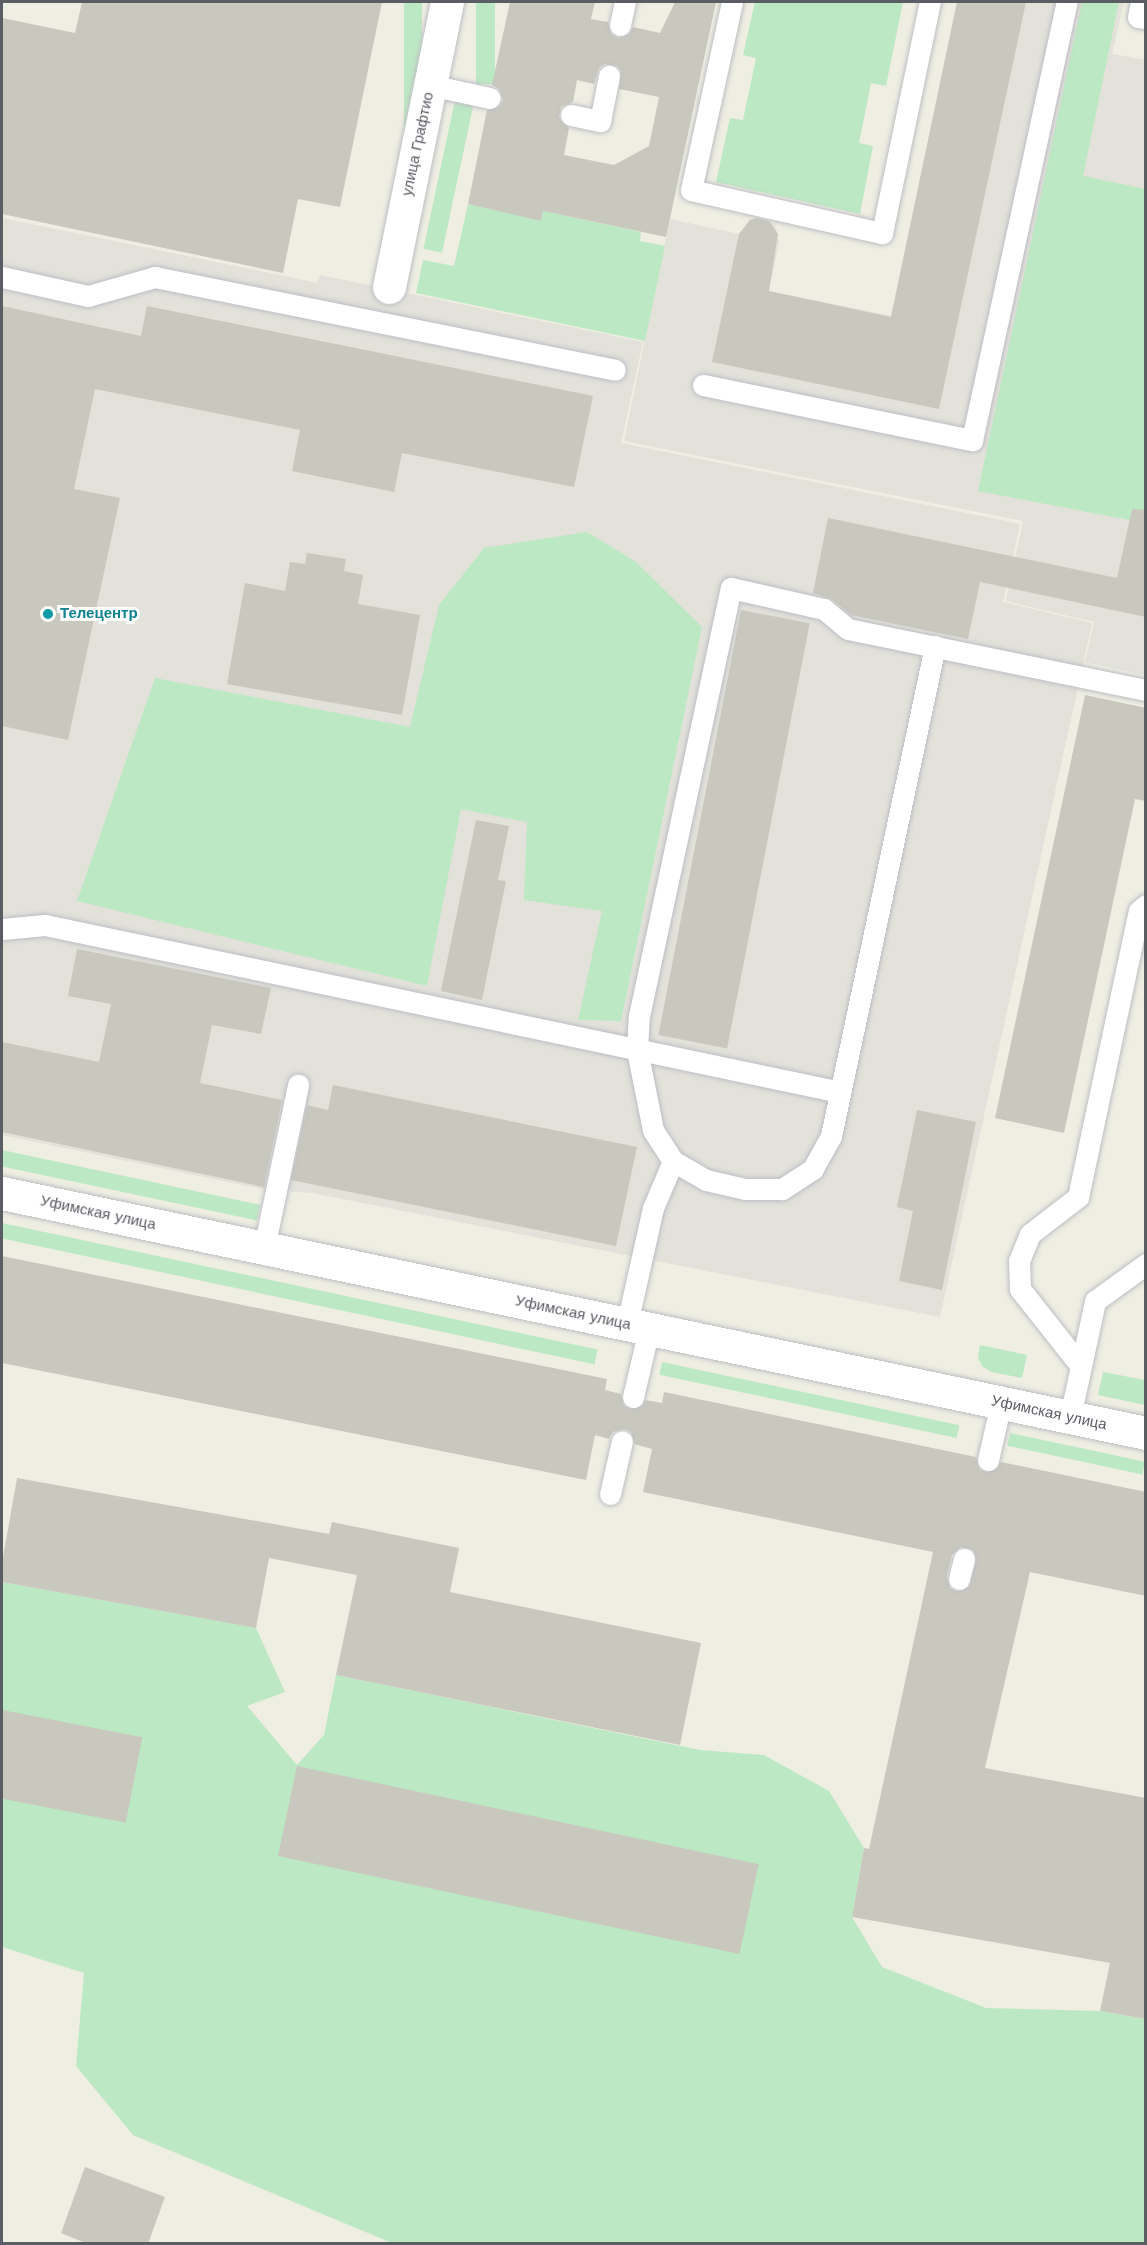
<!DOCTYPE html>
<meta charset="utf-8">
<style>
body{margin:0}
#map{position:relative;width:1147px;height:2245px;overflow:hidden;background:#eeeee2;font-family:"Work Sans",sans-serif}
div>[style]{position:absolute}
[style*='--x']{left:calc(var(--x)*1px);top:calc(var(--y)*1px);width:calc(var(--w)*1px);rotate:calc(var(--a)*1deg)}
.industrial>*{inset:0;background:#e2e1da}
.green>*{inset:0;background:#bde8c4;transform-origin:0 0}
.building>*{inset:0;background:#c9c8bf;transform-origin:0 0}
.roads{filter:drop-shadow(0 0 2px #bdbec5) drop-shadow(0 0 2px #bdbec5)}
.lane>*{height:21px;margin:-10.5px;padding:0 10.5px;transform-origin:10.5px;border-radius:10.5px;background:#fff}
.street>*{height:33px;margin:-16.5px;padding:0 16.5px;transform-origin:16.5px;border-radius:16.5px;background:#fff}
.dots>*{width:16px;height:16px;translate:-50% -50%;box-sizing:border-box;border:3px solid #fff;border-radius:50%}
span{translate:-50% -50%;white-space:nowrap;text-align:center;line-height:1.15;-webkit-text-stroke:6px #fff;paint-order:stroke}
.street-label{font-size:15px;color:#5b5d64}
.culture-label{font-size:15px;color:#0d838f;font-weight:700}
.left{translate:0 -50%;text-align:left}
.frame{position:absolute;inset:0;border:3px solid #5b5d64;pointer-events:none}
</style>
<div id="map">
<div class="industrial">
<i style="clip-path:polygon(957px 2px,1124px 2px,1112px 54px,1146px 60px,1145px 675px,1085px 662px,1094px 622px,1006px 601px,1023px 521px,624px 441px,670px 219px,739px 234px,750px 220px,759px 218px,768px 220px,775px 225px,779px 242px,769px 291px,891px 316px)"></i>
<i style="clip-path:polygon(2px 218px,318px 283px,320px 275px,643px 342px,621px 443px,1020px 524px,1003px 602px,1092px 623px,940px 1317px,312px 1193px,267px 1190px,2px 1135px)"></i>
</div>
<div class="green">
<i style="left:404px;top:2px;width:18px;height:215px"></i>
<i style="left:476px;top:2px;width:19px;height:82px"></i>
<i style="clip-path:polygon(755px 2px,903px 2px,886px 86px,871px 83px,859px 143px,873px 146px,860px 214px,716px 182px,730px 118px,743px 120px,756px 58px,743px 55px)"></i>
<i style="clip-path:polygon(1082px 2px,1119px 2px,1083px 176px,1145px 189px,1145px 523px,978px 491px)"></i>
<i style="left:455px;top:100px;width:19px;height:152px;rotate:12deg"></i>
<i style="clip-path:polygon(468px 204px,541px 220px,543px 211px,641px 232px,640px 241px,665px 246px,645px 341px,416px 293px,423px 260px,454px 266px)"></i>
<i style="clip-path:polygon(587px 532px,636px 562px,702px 627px,621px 1021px,578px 1020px,602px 911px,524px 900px,527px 822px,461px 809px,427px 986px,77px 901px,155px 678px,410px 727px,439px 605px,484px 548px)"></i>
<i style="left:2px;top:1150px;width:264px;height:16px;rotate:12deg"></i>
<i style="left:2px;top:1223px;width:609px;height:15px;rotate:12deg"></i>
<i style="clip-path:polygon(980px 1345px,1027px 1355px,1022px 1378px,991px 1372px,982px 1366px,978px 1358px)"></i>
<i style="left:662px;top:1362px;width:304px;height:13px;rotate:12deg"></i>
<i style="clip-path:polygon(1103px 1372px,1145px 1380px,1145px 1405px,1098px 1395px)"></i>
<i style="left:1010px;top:1433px;width:138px;height:13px;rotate:12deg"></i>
<i style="clip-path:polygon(2px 1582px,256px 1628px,285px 1692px,247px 1706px,297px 1765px,324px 1735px,336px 1675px,700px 1750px,764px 1755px,829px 1791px,864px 1848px,852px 1917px,882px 1967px,986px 2008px,1100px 2011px,1145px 2019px,1145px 2243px,392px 2243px,133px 2135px,76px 2066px,84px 1973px,2px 1947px)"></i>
</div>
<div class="building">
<i style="clip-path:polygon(82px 2px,382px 2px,340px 207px,298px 199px,283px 273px,2px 214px,2px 18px,75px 33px)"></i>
<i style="clip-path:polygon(evenodd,510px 2px,595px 2px,591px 19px,608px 22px,611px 34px,618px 38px,629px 34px,633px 27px,660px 33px,675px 2px,716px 2px,666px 237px,543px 211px,541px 221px,468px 204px,487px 110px,499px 107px,503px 100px,499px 89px,492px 85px,510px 2px,605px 64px,617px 66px,621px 71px,619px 89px,659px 97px,649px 146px,614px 165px,564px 155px,569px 128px,559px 118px,561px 107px,573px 102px,577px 80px,594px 84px,599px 68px,605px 64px)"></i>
<i style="clip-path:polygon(957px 2px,1026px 2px,939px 409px,712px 362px,739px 234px,750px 220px,757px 218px,769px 221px,778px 234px,769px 291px,891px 317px)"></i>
<i style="clip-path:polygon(2px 306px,141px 336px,147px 306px,593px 396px,574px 487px,402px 453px,394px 492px,292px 471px,300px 430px,95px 389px,74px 489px,120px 498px,68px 740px,2px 726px)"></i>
<i style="clip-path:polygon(1132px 509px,1146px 510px,1146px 617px,980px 582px,968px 639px,851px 615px,832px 599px,813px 593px,828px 518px,1117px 578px)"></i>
<i style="clip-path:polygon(307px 553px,346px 559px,344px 571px,363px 575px,358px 604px,420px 615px,402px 715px,227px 684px,245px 583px,285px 591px,290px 562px,305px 564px)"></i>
<i style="left:741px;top:610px;width:70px;height:433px;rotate:11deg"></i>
<i style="clip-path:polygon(1085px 695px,1146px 708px,1146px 801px,1135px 799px,1064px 1133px,995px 1118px)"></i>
<i style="clip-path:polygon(476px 820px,509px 826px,498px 880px,506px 881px,482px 1000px,441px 991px)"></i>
<i style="clip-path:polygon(77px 949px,271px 988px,261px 1034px,212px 1025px,200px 1083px,282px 1100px,264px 1187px,2px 1132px,2px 1042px,99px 1062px,111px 1004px,68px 996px)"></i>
<i style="clip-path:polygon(333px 1085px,637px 1147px,616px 1246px,291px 1180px,307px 1105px,328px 1110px)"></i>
<i style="clip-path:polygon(917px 1110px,976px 1122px,942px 1290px,899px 1281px,913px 1211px,897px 1207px)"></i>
<i style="clip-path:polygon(evenodd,2px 1256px,607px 1379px,605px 1390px,621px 1394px,624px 1406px,631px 1409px,642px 1406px,645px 1400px,662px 1403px,664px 1392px,976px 1457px,979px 1469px,986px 1472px,997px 1469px,1001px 1462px,1146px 1492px,1146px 1596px,1030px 1572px,985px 1768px,1146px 1798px,1146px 2019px,1100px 2011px,1110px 1963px,852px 1917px,864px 1848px,869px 1849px,933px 1552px,643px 1492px,652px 1449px,634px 1444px,631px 1432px,624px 1429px,613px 1432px,609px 1439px,595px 1435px,586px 1480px,2px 1363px,2px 1256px,961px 1547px,973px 1550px,976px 1562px,969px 1587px,956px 1591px,950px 1588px,947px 1576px,952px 1555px,961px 1547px)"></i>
<i style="clip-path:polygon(17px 1478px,329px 1534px,332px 1522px,459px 1548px,450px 1592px,701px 1643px,680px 1745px,336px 1675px,357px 1575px,269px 1558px,256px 1628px,2px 1582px,2px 1563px)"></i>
<i style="left:2px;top:1710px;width:143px;height:87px;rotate:11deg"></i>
<i style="left:297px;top:1766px;width:472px;height:92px;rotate:12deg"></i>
<i style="clip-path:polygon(85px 2167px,165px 2197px,148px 2244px,88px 2244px,61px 2233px)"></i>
</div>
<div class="roads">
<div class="lane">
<i style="--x:732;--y:2;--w:192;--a:102.3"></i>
<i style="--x:691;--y:190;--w:196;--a:12.7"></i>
<i style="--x:882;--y:233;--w:236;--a:-78.3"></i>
<i style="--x:1141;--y:2;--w:15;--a:101"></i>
<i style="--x:1138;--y:17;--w:8;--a:7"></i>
<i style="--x:620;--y:25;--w:24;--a:-78"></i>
<i style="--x:430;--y:85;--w:61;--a:12.2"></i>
<i style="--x:571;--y:115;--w:30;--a:12"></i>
<i style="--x:600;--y:121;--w:46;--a:-78.7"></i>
<i style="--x:2;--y:277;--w:88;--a:12.5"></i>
<i style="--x:88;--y:296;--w:70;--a:-15.8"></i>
<i style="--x:155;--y:277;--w:469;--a:11.4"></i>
<i style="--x:703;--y:385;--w:275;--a:11.6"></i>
<i style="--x:972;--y:440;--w:448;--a:-77.8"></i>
<i style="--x:935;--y:646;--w:501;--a:101.98"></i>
<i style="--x:831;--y:1136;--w:38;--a:119"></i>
<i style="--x:813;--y:1169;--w:37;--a:147"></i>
<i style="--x:782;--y:1189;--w:37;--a:180"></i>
<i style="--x:745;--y:1189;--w:40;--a:-167"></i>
<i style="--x:706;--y:1180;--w:38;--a:-150"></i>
<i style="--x:673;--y:1161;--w:37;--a:-123"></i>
<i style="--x:653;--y:1130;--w:82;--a:-101.3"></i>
<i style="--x:637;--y:1050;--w:34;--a:-87"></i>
<i style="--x:639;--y:1016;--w:438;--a:-77.9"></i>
<i style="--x:731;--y:588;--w:95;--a:12.7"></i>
<i style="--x:824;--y:609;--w:31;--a:40"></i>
<i style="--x:848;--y:629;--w:239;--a:11.6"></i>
<i style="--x:1082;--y:677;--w:65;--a:11.5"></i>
<i style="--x:2;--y:929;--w:43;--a:-5.3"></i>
<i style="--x:45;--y:925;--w:812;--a:11.86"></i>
<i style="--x:264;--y:1248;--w:167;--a:-78.2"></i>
<i style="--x:627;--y:1324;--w:119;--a:-77.4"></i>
<i style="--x:653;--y:1208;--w:51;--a:-66.9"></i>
<i style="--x:1080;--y:1365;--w:97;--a:-128.3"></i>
<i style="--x:1020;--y:1289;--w:28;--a:-92"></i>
<i style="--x:1019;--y:1261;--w:29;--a:-68"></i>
<i style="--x:1030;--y:1234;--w:61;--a:-37.6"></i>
<i style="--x:1078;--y:1197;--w:292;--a:-78"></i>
<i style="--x:1139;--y:911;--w:9;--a:-41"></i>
<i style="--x:633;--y:1397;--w:70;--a:-76.8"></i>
<i style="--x:1070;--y:1417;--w:119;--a:-77.8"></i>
<i style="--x:1095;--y:1301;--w:63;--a:-36"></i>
<i style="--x:988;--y:1460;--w:58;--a:-77.2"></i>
<i style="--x:610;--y:1494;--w:54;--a:-77.2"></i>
<i style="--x:959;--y:1579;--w:21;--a:-76"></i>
</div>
<div class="street">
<i style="--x:389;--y:287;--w:291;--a:-78.5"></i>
<i style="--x:2;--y:1193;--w:1169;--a:11.85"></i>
</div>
</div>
<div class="dots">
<i style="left:48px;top:614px;background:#0f9aa8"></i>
</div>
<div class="street-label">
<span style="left:418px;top:144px;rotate:-78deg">улица Графтио</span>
<span style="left:98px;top:1213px;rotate:12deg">Уфимская улица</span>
<span style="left:573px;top:1313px;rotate:12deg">Уфимская улица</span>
<span style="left:1049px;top:1413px;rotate:12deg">Уфимская улица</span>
</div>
<div class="culture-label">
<span class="left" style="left:60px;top:614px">Телецентр</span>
</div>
<div class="frame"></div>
</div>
